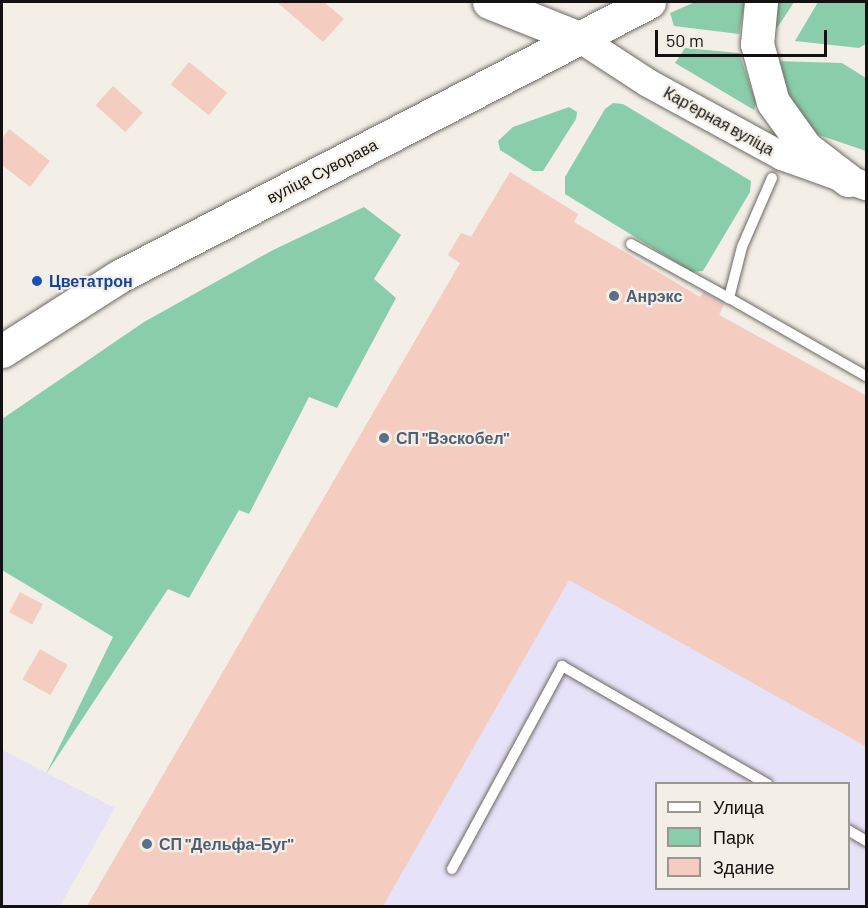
<!DOCTYPE html>
<meta charset="utf-8">
<style>
body{margin:0}
#map{position:relative;width:868px;height:908px;overflow:hidden;background:#f3efe7;font-family:Barlow,sans-serif}
div>[style]{position:absolute}
[style*='--x']{left:calc(var(--x)*1px);top:calc(var(--y)*1px);width:calc(var(--w)*1px);rotate:calc(var(--a)*1deg)}
.industrial>*{inset:0;background:#e6e2f8}
.green>*{inset:0;background:#8acdaa}
.building>*{inset:0;background:#f4cdc0;transform-origin:0 0}
.roads{filter:drop-shadow(0 0 2px #6d6963) drop-shadow(0 0 2px #6d6963)}
.lane>*{height:10px;margin:-5px;padding:0 5px;transform-origin:5px;border-radius:5px;background:#fff}
.secondary>*{height:28px;margin:-14px;padding:0 14px;transform-origin:14px;border-radius:14px;background:#fff}
.primary>*{height:33px;margin:-16.5px;padding:0 16.5px;transform-origin:16.5px;border-radius:16.5px;background:#fff}
.dots>*{width:16px;height:16px;translate:-50% -50%;box-sizing:border-box;border:3px solid #f3efe7;border-radius:50%}
span{translate:-50% -50%;white-space:nowrap;text-align:center;line-height:1.15;-webkit-text-stroke:4.5px #f3efe7;paint-order:stroke}
.street-label{font-size:16px;color:#141210}
.transit-label{font-size:16px;color:#164399;font-weight:700}
.left{translate:0 -50%;text-align:left}
.service-label{font-size:16px;color:#4e5e75;font-weight:700}
.frame{position:absolute;inset:0;border:3px solid #141210;pointer-events:none}
.legend{position:absolute;left:655px;top:782px;width:195px;height:108px;box-sizing:border-box;background:#f3efe7;border:2px solid #9a9791;margin:0;padding:8px 10px;list-style:none;font-size:18px;color:#141210}
.legend li{display:flex;align-items:center;gap:12px;height:30px}
.legend b{width:30px;border:2px solid #9a9791}
.scale{position:absolute;left:655px;top:30px;width:172px;height:27px;box-sizing:border-box;border:3px solid #141210;border-top:0;padding-left:8px;font-size:18px;line-height:21px;white-space:nowrap;color:#141210;-webkit-text-stroke:4px #f3efe7;paint-order:stroke}
</style>
<div id="map">
<div class="industrial">
<i style="clip-path:polygon(evenodd,510px 172px,578px 214px,574px 222px,700px 297px,704px 290px,725px 301px,720px 315px,866px 396px,866px 906px,87px 906px,460px 264px,448px 255px,461px 233px,472px 236px,510px 172px,656px 784px,848px 784px,848px 888px,656px 888px,656px 784px)"></i>
<i style="clip-path:polygon(2px 750px,115px 808px,60px 906px,2px 906px)"></i>
</div>
<div class="green">
<i style="clip-path:polygon(695px 2px,745px 2px,739px 34px,674px 26px,670px 13px)"></i>
<i style="clip-path:polygon(769px 2px,794px 2px,772px 36px)"></i>
<i style="clip-path:polygon(818px 2px,866px 2px,866px 44px,859px 48px,795px 41px)"></i>
<i style="clip-path:polygon(685px 48px,739px 53px,756px 102px,754px 110px,675px 63px)"></i>
<i style="clip-path:polygon(773px 61px,842px 63px,866px 78px,866px 151px,816px 134px,797px 120px)"></i>
<i style="clip-path:polygon(613px 103px,623px 104px,751px 181px,750px 192px,703px 271px,692px 272px,565px 194px,565px 177px,605px 109px)"></i>
<i style="clip-path:polygon(569px 107px,577px 112px,576px 119px,543px 171px,533px 171px,500px 150px,498px 141px,513px 127px)"></i>
<i style="clip-path:polygon(364px 207px,401px 235px,374px 279px,396px 298px,337px 408px,309px 397px,249px 514px,239px 510px,189px 598px,168px 589px,46px 774px,113px 637px,2px 570px,2px 419px,144px 322px,273px 250px)"></i>
</div>
<div class="building">
<i style="clip-path:polygon(277px 2px,324px 2px,344px 19px,323px 42px)"></i>
<i style="left:189px;top:62px;width:49px;height:29px;rotate:39deg"></i>
<i style="left:113px;top:86px;width:40px;height:26px;rotate:42deg"></i>
<i style="clip-path:polygon(9px 129px,50px 161px,30px 187px,2px 165px,2px 139px)"></i>
<i style="clip-path:polygon(510px 172px,578px 214px,574px 222px,700px 297px,703px 292px,724px 304px,719px 315px,867px 396px,867px 747px,569px 580px,383px 906px,87px 906px,460px 263px,448px 255px,461px 233px,471px 237px)"></i>
<i style="left:20px;top:592px;width:26px;height:23px;rotate:28deg"></i>
<i style="left:40px;top:649px;width:32px;height:35px;rotate:30deg"></i>
</div>
<div class="roads">
<div class="lane">
<i style="--x:772;--y:178;--w:75;--a:113.5"></i>
<i style="--x:742;--y:247;--w:53;--a:104.3"></i>
<i style="--x:729;--y:298;--w:158;--a:29.7"></i>
<i style="--x:631;--y:244;--w:112;--a:28.9"></i>
<i style="--x:848;--y:830;--w:21;--a:31"></i>
<i style="--x:452;--y:869;--w:231;--a:-61.5"></i>
<i style="--x:562;--y:666;--w:237;--a:29.9"></i>
</div>
<div class="secondary">
<i style="--x:579;--y:38;--w:82;--a:33.1"></i>
<i style="--x:648;--y:83;--w:153;--a:28.6"></i>
<i style="--x:782;--y:156;--w:89;--a:19.7"></i>
</div>
<div class="primary">
<i style="--x:489;--y:2;--w:97;--a:21.8"></i>
<i style="--x:761;--y:2;--w:42;--a:95.4"></i>
<i style="--x:757;--y:44;--w:60;--a:74.6"></i>
<i style="--x:773;--y:102;--w:57;--a:54.3"></i>
<i style="--x:806;--y:148;--w:53;--a:37.3"></i>
<i style="--x:2;--y:351;--w:138;--a:-32.5"></i>
<i style="--x:118;--y:277;--w:598;--a:-27.38"></i>
</div>
</div>
<div class="dots">
<i style="left:37px;top:281px;background:#1a4fb4"></i>
<i style="left:614px;top:296px;background:#5c6f8a"></i>
<i style="left:384px;top:438px;background:#5c6f8a"></i>
<i style="left:147px;top:844px;background:#5c6f8a"></i>
</div>
<div class="street-label">
<span style="left:719px;top:121px;rotate:29deg">Карʼерная вуліца</span>
<span style="left:322px;top:171px;rotate:-27deg">вуліца Суворава</span>
</div>
<div class="transit-label">
<span class="left" style="left:49px;top:281px">Цветатрон</span>
</div>
<div class="service-label">
<span class="left" style="left:626px;top:296px">Анрэкс</span>
<span class="left" style="left:396px;top:438px">СП "Вэскобел"</span>
<span class="left" style="left:159px;top:844px">СП "Дельфа-Буг"</span>
</div>
<div class="frame"></div>
<ul class="legend">
<li><b style="height:8px;background:#fff"></b>Улица</li>
<li><b style="height:16px;background:#8acdaa"></b>Парк</li>
<li><b style="height:16px;background:#f4cdc0"></b>Здание</li>
</ul>
<div class="scale">50 m</div>
</div>
